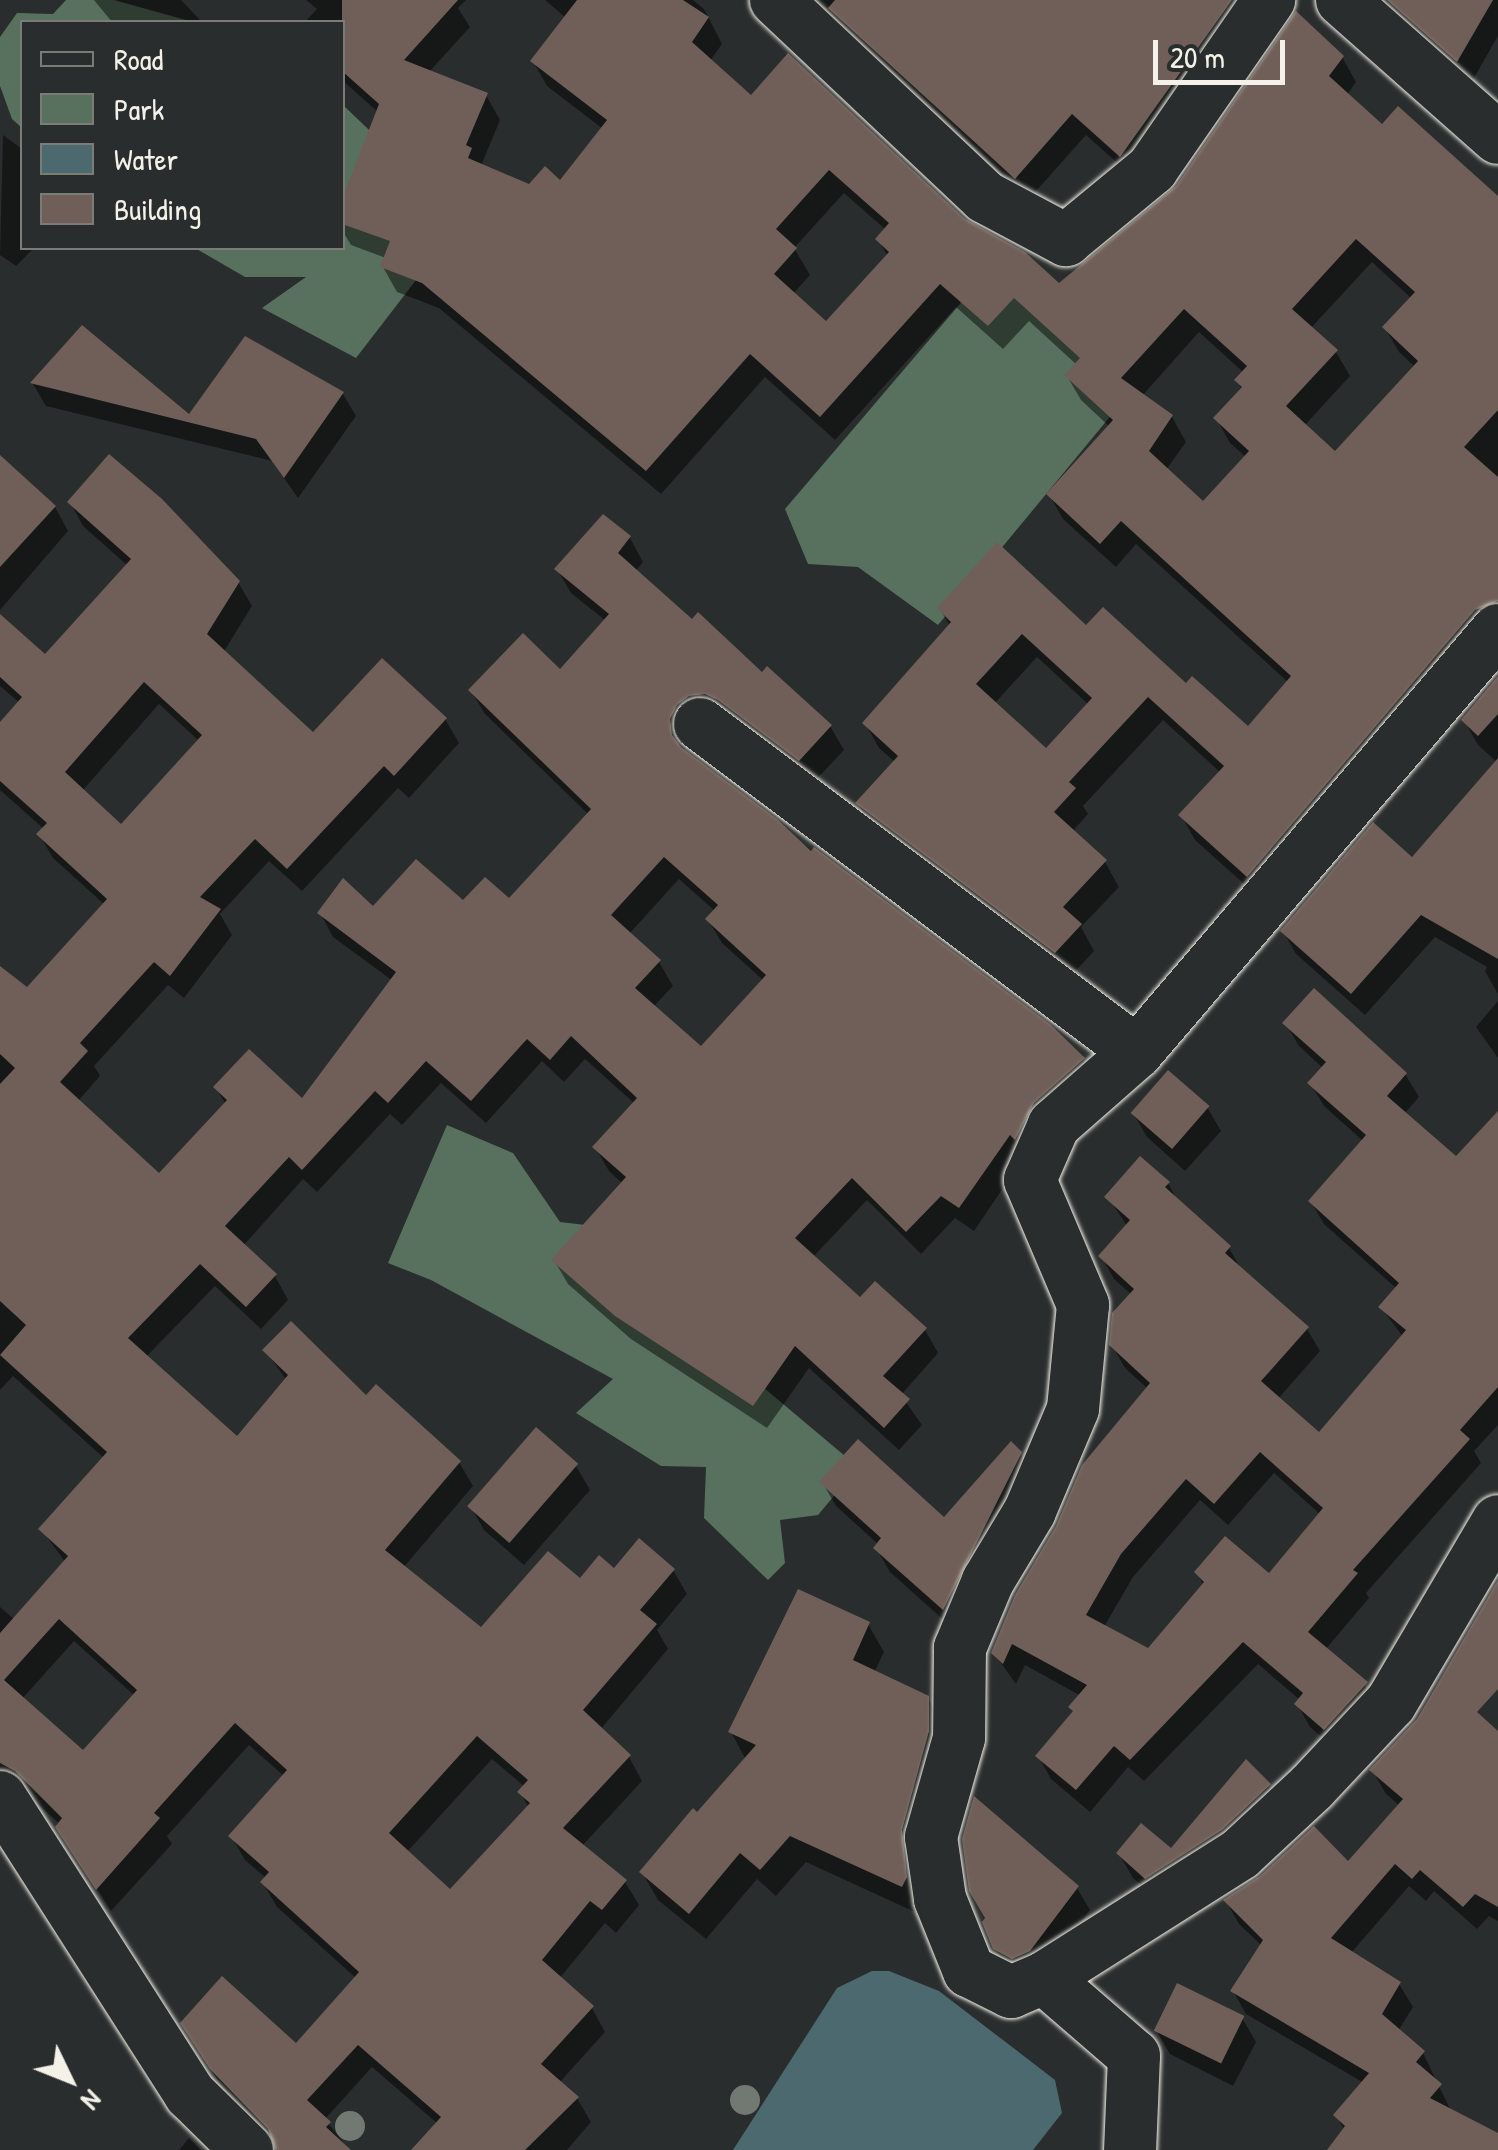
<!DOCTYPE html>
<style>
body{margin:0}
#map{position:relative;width:1498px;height:2150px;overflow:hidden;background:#2a2d2e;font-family:"Patrick Hand",sans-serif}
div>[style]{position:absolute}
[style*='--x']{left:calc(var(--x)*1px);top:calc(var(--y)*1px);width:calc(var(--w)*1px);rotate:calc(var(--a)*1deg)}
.green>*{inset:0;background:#57715e}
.water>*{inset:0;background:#4b696e}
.shadow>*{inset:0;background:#0007}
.building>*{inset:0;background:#705f58;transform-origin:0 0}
.roads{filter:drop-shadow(0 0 2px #f4f1e8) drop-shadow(0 0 2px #f4f1e8)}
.street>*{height:52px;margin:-26px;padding:0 26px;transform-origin:26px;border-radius:26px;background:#2a2d2e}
.trees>*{width:30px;height:30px;margin:-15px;border-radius:50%;background:#727972}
span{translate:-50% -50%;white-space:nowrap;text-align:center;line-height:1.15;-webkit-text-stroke:8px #2a2d2e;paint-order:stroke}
.legend{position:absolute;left:20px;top:20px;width:325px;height:230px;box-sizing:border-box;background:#2a2d2e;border:2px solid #7b7b78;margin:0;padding:12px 18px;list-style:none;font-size:30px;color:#f4f1e8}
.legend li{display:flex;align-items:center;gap:20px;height:50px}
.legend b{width:50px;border:2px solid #7b7b78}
.north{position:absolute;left:20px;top:2030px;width:100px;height:100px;-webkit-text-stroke:8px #2a2d2e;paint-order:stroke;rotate:133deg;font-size:28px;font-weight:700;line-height:40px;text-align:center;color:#f4f1e8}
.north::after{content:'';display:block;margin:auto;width:35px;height:45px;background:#f4f1e8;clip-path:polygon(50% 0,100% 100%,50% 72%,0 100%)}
.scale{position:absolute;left:1153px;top:40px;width:132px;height:45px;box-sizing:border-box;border:5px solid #f4f1e8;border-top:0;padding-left:12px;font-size:30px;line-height:35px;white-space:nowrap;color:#f4f1e8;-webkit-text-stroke:8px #2a2d2e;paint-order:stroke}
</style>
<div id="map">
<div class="green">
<i style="clip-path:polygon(66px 0,114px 0,193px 22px,22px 22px,22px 128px,12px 119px,0 86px,0 37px,17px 13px,53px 14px)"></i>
<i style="clip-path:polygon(343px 105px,390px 150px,440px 249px,356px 358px,262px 308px,306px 277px,245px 277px,195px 248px,342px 248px)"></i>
<i style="clip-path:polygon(988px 271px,1132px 390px,938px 625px,858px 567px,808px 564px,785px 509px)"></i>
<i style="clip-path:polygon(447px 1125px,513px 1153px,560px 1222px,611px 1228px,663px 1303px,858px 1467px,818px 1515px,780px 1520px,785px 1563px,768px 1580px,704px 1518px,706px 1467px,661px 1466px,576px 1413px,613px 1379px,431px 1280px,388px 1263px)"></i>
</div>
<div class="water">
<i style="clip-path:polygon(872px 1971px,889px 1971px,939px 1991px,1055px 2080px,1062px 2113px,1033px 2150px,733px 2150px,837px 1988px)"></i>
</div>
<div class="shadow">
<i style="clip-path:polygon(94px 0,181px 0,202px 22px,112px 22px)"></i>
<i style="clip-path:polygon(evenodd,306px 0,466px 0,458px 8px,470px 27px,429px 72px,486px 95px,500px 120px,481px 166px,529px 188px,561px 183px,603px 129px,547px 86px,533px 61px,566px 18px,545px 0,693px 0,704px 9px,722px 44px,710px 61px,751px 98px,963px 221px,1059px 286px,1342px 57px,1356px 82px,1347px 95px,1382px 127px,1498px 199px,1498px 629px,1262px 900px,1195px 840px,1181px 815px,1221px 773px,1163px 720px,1083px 806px,1088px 814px,1072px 832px,1105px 862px,1119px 887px,1081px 927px,1094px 951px,1070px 977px,872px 828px,858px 803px,896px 763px,879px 748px,865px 723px,950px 626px,940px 609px,1087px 629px,1186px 686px,1248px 730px,1289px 683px,1136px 544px,1116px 567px,1063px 519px,1049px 494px,1110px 427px,1081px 400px,1067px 376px,1077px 365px,1029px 321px,1003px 349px,956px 307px,835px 440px,765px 377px,661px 494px,439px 308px,397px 292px,383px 267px,386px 258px,351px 245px,342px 230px,342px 206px,379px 113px,342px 80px,342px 22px,305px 22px,317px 9px,306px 0,844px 193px,886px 230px,878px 239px,888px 257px,826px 324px,793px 294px,810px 275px,794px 248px,844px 193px,306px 0,1372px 262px,1412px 299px,1385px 328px,1399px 352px,1415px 367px,1335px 455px,1304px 426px,1350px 376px,1336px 352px,1310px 329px,1372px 262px,306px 0,1199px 332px,1244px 373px,1237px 380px,1242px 390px,1216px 418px,1230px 443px,1246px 457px,1203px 504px,1166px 470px,1186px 442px,1172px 417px,1142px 396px,1199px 332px,306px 0,1037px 657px,1089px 705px,1046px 752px,994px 704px,1037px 657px)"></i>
<i style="clip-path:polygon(812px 0,1263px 0,1134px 178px,1086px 135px,1029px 199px)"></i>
<i style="clip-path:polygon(1377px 0,1498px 0,1498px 36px,1471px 83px)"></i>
<i style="clip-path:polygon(3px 135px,22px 149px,22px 248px,34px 248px,16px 266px,0 255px)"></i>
<i style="clip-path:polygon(246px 340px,343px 394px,356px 416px,298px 498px,272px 461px,46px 406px,33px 384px,190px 417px)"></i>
<i style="clip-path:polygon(0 459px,55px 507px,68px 531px,0 610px)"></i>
<i style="clip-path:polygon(evenodd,70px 502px,238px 582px,252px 606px,223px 653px,314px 736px,445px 719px,459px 743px,409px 798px,398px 788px,302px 891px,269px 861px,220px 914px,232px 935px,184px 998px,168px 985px,94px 1066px,100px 1076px,78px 1101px,159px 1176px,226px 1105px,216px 1088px,302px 1102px,393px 981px,333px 937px,320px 913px,509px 902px,589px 815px,485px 714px,471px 691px,560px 672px,606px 621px,571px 593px,557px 569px,630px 538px,643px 562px,635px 572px,692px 622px,830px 726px,844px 750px,813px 783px,690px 729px,684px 752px,1083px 1059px,1097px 1083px,1024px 1157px,974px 1231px,955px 1218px,921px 1254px,867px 1200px,813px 1257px,860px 1301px,925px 1330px,938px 1353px,901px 1395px,922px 1425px,899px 1450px,809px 1368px,767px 1428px,631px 1339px,568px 1284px,554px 1260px,623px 1184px,609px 1171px,595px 1147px,635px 1104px,585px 1059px,564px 1082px,542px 1061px,486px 1123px,441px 1083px,402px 1125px,390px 1114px,317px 1192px,303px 1179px,243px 1246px,275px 1276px,288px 1300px,261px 1329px,215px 1286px,146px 1357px,237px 1440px,287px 1381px,265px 1350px,366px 1399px,459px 1462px,473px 1486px,403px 1568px,482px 1631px,580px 1581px,614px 1572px,673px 1570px,687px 1594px,657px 1630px,668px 1649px,600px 1730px,629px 1757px,642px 1781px,582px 1846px,625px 1882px,639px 1905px,616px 1933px,605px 1923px,559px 1979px,592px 2008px,605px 2032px,559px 2083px,577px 2098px,591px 2122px,567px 2150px,415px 2150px,438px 2124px,372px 2067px,325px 2119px,349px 2150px,278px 2150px,226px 2093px,197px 2048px,296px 2047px,357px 1979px,277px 1907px,263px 1883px,267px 1879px,245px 1860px,231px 1836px,285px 1777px,249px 1745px,167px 1836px,172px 1844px,111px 1911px,72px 1851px,60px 1824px,0 1771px,0 1607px,15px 1620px,66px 1563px,41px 1529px,105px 1459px,13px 1376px,0 1390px,0 969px,27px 990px,105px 905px,53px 858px,39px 834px,44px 829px,0 790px,0 725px,20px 703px,0 686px,0 618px,45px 657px,128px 566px,83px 526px,70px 502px,159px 704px,199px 741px,121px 827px,82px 791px,159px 704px,70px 502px,679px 879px,716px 912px,708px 920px,722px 943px,764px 981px,701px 1050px,653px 1007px,673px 986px,659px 962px,629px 934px,679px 879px,70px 502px,74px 1641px,135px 1696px,83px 1754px,22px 1699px,74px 1641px,70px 502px,492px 1759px,525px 1787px,520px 1792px,529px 1808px,450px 1892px,406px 1853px,492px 1759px)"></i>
<i style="clip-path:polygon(1498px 680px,1498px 763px,1478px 745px,1464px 720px)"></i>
<i style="clip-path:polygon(1498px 797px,1498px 994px,1485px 971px,1487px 967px,1435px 937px,1365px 1015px,1296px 954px,1283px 931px,1412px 860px)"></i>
<i style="clip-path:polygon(1498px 1001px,1498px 1058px,1476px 1027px)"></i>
<i style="clip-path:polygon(evenodd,1286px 1024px,1405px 1074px,1419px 1097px,1404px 1114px,1457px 1160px,1498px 1115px,1498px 1425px,1474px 1451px,1481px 1463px,1366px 1593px,1369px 1598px,1325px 1650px,1365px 1686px,1378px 1709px,1338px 1751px,1310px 1727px,1297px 1704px,1300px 1700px,1258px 1664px,1144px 1781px,1128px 1767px,1090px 1812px,1051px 1779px,1038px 1756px,1074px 1713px,1081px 1696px,1025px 1665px,1016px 1684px,993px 1652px,1148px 1389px,1125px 1368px,1112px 1345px,1132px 1295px,1114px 1279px,1101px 1256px,1127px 1226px,1108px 1197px,1168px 1183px,1179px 1203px,1229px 1248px,1242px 1271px,1307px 1329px,1320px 1351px,1278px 1399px,1319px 1436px,1403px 1337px,1381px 1307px,1397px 1289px,1324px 1224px,1311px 1202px,1363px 1141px,1324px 1106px,1310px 1083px,1324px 1069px,1299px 1046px,1286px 1024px,1274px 1473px,1321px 1515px,1269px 1576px,1197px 1573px,1204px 1586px,1148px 1651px,1104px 1627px,1133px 1577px,1200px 1500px,1228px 1525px,1274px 1473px)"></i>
<i style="clip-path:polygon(1207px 1107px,1221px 1131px,1185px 1171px,1147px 1137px,1133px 1113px)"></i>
<i style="clip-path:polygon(1020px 1453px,1035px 1478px,957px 1632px,890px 1572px,876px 1548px,879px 1545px,836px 1506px,822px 1482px,944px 1520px)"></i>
<i style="clip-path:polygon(576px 1466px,590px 1490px,524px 1565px,484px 1530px,470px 1506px)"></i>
<i style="clip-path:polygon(868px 1624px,884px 1652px,874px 1673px,928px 1698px,944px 1726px,917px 1913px,806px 1862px,776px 1896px,757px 1879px,706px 1939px,658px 1900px,642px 1872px,746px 1760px,731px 1732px)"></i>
<i style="clip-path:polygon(1498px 1734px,1498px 1921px,1489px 1916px,1477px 1929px,1434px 1891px,1426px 1901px,1409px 1886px,1351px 1953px,1399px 1984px,1413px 2007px,1398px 2031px,1423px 2053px,1451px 2111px,1498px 2135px,1498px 2150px,1330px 2150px,1345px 2131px,1336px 2115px,1364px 2083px,1246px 2014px,1233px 1991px,1262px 1946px,1239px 1924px,1226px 1901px,1349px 1865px,1400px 1806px,1386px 1794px,1372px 1770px)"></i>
<i style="clip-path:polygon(1269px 1785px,1283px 1809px,1160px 1902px,1133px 1878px,1119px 1854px,1171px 1851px)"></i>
<i style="clip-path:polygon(1077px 1888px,1090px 1910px,1043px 1973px,1008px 1971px,995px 1948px)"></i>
<i style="clip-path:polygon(1242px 2018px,1256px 2042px,1233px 2086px,1170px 2054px,1156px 2030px)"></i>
<i style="clip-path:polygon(189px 2138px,201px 2150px,179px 2150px)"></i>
</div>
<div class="building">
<i style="clip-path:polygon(evenodd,342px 0,458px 0,404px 60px,488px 93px,466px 145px,472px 148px,468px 158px,529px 184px,545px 166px,560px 180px,607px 120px,530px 61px,577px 0,683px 0,709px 17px,692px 42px,751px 95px,788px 53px,965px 219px,1025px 252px,1059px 283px,1176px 186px,1296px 11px,1344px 56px,1329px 76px,1382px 124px,1398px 106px,1498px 196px,1498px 410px,1464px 447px,1498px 477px,1498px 601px,1475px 610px,1247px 877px,1178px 815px,1224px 766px,1148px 697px,1069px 782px,1076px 788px,1054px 812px,1107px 860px,1063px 907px,1082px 924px,1055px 953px,855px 803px,898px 756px,862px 723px,951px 622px,937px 608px,997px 542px,1086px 625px,1103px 607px,1186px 683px,1192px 676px,1248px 726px,1291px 676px,1121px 521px,1100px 544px,1046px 494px,1113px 420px,1064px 375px,1080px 358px,1014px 298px,988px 326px,940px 284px,820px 417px,750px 354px,646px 471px,422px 283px,380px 267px,390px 241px,342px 224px,342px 199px,379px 104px,342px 71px,342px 0,829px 170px,889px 223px,875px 239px,889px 252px,826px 321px,774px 274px,797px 248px,776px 229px,829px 170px,342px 0,1356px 239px,1415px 292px,1382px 327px,1418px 361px,1335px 451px,1286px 406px,1338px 350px,1292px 309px,1356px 239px,342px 0,1184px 309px,1247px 366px,1234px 380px,1242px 387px,1213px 418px,1249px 451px,1203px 501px,1149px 451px,1173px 415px,1121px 378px,1184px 309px,342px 0,1022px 634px,1092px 698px,1046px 748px,976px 684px,1022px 634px)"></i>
<i style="clip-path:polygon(835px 0,1232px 0,1120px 157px,1072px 114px,1015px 179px,828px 8px)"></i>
<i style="clip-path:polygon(1387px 0,1493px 0,1457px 62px)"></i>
<i style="clip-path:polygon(82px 325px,189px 414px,245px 336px,344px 392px,284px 478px,256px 439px,30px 383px)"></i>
<i style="clip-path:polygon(evenodd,109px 454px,162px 499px,240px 581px,207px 634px,313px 732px,382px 658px,447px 718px,394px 776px,384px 766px,287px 869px,255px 839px,200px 897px,221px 909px,170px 976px,154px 962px,80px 1043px,88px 1051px,60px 1082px,159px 1173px,227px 1100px,213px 1087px,249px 1049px,302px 1098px,396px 972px,317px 913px,343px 878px,373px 906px,416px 859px,463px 900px,485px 877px,509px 898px,591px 809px,468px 690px,523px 633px,560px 669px,609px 614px,554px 569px,603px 514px,631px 536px,618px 553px,692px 619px,698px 612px,762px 672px,767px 666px,832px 725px,799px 761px,718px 700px,705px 694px,689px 696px,677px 705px,670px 719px,672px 735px,681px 747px,777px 819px,811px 851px,814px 847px,1050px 1024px,1085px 1058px,1034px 1103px,1015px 1140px,1010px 1135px,959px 1208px,941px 1196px,906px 1232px,852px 1178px,795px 1238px,860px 1297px,875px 1281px,927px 1328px,883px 1376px,910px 1399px,884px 1428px,795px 1346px,753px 1406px,615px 1316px,551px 1260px,626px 1177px,592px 1147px,637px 1098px,571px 1036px,550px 1060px,527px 1039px,471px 1101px,426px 1061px,388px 1103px,375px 1091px,302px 1170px,289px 1157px,225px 1226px,277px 1274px,246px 1307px,200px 1264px,128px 1338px,237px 1436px,288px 1375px,262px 1350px,291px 1321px,366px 1395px,376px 1384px,461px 1461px,385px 1550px,481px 1627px,548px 1551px,580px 1578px,599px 1555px,614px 1568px,639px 1538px,675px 1569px,640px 1610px,657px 1624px,583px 1710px,631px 1755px,563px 1828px,627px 1880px,602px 1910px,590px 1901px,542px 1960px,594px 2006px,541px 2064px,579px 2097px,525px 2150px,411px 2150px,441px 2117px,358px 2045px,307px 2100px,331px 2122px,326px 2127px,351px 2150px,276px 2150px,268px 2129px,210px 2069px,180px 2023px,222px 1976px,296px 2043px,359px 1972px,260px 1882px,269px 1872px,228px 1836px,287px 1770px,235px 1723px,154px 1813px,160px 1818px,96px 1890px,55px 1827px,62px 1818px,15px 1771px,0 1763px,0 1633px,68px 1556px,38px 1529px,107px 1452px,0 1355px,26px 1325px,0 1301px,0 1084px,15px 1068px,0 1054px,0 966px,27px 987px,107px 899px,36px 834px,47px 823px,0 781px,0 722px,22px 697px,0 677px,0 614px,45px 654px,131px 559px,67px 502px,109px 454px,144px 682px,202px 735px,121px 824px,65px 772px,144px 682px,109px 454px,664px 857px,718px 905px,705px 919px,766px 975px,701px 1046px,635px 988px,661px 960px,611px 915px,664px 857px,109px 454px,59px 1619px,137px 1690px,83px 1750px,4px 1680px,59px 1619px,109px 454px,477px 1736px,528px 1780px,517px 1792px,530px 1803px,450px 1889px,389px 1833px,477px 1736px)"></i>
<i style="clip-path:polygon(0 455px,56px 506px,0 567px)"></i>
<i style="clip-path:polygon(1498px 676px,1498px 714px,1478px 736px,1461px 720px)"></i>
<i style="clip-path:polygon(1498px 758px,1498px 959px,1421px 915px,1351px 994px,1280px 931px,1373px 822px,1412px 857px)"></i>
<i style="clip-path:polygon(evenodd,1314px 988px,1407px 1073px,1387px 1096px,1456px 1156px,1498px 1111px,1498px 1387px,1460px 1430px,1470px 1439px,1353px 1570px,1358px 1573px,1308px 1632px,1368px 1682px,1324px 1730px,1294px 1704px,1303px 1693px,1243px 1642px,1130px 1760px,1114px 1746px,1076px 1790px,1035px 1756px,1073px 1711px,1068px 1707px,1087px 1685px,1012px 1644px,1003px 1664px,991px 1653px,1015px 1595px,1056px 1526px,1082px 1465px,1150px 1383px,1109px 1345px,1112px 1313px,1134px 1289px,1098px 1256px,1130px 1220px,1104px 1197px,1140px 1156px,1170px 1182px,1165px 1187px,1231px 1246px,1225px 1253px,1309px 1327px,1261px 1381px,1319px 1432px,1406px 1330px,1378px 1307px,1399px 1283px,1308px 1201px,1366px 1135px,1307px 1083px,1326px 1062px,1282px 1023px,1314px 988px,1260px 1452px,1323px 1508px,1269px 1573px,1225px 1536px,1194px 1572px,1204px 1582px,1148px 1648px,1086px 1615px,1121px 1554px,1186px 1479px,1214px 1504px,1260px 1452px)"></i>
<i style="left:1168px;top:1070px;width:55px;height:57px;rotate:41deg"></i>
<i style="left:536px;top:1427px;width:56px;height:105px;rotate:41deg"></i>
<i style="clip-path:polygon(858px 1439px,944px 1517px,1011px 1441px,1022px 1452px,943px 1610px,873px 1548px,881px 1538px,819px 1482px)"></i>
<i style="clip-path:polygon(1498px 1580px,1498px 1689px,1477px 1712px,1498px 1731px,1498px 1907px,1475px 1894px,1463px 1907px,1420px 1870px,1412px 1879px,1395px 1864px,1331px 1938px,1401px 1982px,1382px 2014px,1425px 2051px,1416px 2062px,1442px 2084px,1430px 2098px,1498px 2133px,1498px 2150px,1327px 2150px,1345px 2126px,1333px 2115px,1369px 2073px,1230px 1991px,1263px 1940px,1223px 1900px,1260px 1876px,1314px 1826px,1348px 1861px,1403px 1799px,1369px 1770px,1417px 1719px)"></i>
<i style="clip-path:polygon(798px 1589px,870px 1622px,853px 1660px,929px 1696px,929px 1731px,902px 1830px,907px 1877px,902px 1887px,790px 1836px,760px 1870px,740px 1853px,689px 1914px,639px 1872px,693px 1808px,697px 1812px,756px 1745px,728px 1732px)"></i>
<i style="clip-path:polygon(1246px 1759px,1271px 1784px,1222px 1830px,1145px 1879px,1116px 1853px,1141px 1823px,1171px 1848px)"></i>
<i style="clip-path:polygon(974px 1796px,1079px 1886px,1030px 1951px,1012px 1959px,993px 1949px,982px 1922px,985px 1918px,969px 1891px,962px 1839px)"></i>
<i style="left:1177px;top:1983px;width:75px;height:53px;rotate:26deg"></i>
</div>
<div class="roads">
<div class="street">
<i style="--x:776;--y:0;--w:287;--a:43.3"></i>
<i style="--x:985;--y:197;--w:92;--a:28"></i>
<i style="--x:1066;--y:240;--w:112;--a:-39.5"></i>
<i style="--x:1152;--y:169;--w:206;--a:-55.3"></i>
<i style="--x:1342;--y:0;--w:208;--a:41.5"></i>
<i style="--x:1498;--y:630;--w:555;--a:130.55"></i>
<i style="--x:1137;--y:1052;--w:111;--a:138.7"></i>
<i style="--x:1054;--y:1125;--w:60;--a:113.6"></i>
<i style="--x:1030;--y:1180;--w:136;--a:67"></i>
<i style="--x:1083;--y:1305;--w:104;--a:95.5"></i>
<i style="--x:1073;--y:1409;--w:111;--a:112.9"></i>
<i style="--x:1030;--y:1511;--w:82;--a:121"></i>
<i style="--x:988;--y:1581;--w:73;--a:112.7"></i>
<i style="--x:960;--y:1648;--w:90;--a:90.6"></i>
<i style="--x:959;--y:1738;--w:103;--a:105.8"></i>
<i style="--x:931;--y:1837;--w:63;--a:81.7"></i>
<i style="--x:940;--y:1899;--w:78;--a:68.1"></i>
<i style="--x:969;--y:1971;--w:47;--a:26.6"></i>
<i style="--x:1011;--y:1992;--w:36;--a:-23"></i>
<i style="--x:1044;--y:1978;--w:232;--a:-32.3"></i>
<i style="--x:1240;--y:1854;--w:98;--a:-42.9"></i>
<i style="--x:1312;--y:1787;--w:115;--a:-46.8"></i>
<i style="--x:1391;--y:1703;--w:211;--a:-59.5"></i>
<i style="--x:700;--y:724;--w:546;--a:36.89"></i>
<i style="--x:0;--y:1797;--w:353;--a:57.4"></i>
<i style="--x:190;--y:2094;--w:80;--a:44.5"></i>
<i style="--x:1044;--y:1978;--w:119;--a:40.9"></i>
<i style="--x:1134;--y:2056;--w:94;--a:92.4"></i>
</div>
</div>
<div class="trees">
<i style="left:745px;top:2100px"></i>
<i style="left:350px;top:2126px"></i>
</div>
<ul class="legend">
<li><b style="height:12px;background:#2a2d2e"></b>Road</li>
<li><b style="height:28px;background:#57715e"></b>Park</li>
<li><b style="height:28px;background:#4b696e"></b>Water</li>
<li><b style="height:28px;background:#705f58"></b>Building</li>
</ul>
<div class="north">N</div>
<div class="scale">20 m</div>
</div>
